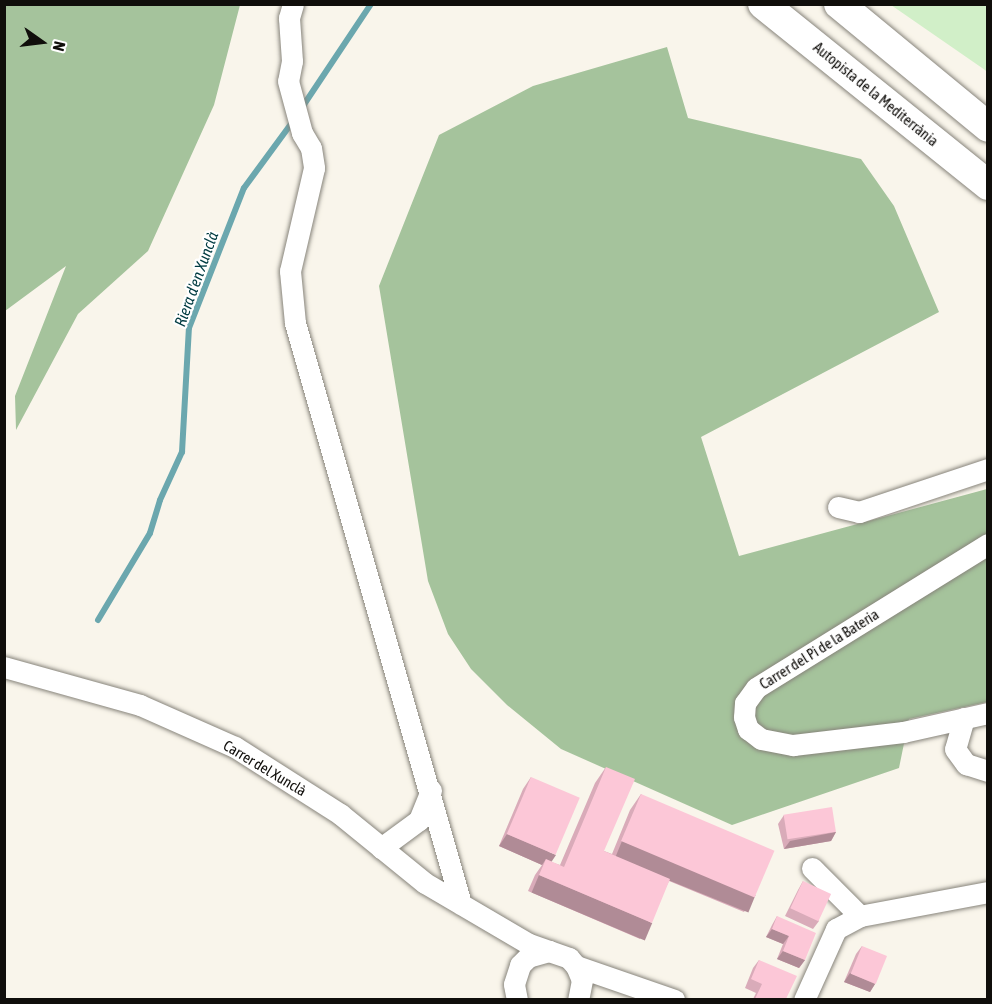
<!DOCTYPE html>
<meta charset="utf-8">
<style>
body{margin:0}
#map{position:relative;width:992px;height:1004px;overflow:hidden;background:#f9f5eb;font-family:"Asap Condensed",sans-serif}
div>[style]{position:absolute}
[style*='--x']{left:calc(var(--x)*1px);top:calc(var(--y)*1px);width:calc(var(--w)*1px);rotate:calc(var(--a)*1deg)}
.green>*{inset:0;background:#d1efc8}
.forest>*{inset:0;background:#a5c39c}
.stream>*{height:6px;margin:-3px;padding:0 3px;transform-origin:3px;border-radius:3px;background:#6ba7ae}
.roads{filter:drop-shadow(0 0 2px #87847b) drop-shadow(0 0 2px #87847b)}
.minor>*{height:21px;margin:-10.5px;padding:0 10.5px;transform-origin:10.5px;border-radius:10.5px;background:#fff}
.highway>*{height:30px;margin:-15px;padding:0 15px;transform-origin:15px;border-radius:15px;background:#fff}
.wall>*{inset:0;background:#d9abb9}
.shaded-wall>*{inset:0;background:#b08b96;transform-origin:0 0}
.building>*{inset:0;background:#fcc7d7;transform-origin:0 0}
span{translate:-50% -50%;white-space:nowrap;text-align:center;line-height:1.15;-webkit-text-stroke:4.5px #fff;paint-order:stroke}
.street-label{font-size:15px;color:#100e0b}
.water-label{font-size:16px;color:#003b41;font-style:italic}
.frame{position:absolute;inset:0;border:6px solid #100e0b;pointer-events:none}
.north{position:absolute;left:12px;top:12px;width:60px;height:60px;-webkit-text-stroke:4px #fff;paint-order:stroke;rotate:104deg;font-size:16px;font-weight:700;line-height:24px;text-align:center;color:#100e0b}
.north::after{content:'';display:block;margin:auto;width:21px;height:27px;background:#100e0b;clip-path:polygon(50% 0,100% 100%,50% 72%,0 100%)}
</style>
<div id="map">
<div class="green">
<i style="clip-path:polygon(891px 5px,987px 5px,987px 72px,985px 70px)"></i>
</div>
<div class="forest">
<i style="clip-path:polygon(5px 4px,240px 5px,214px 105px,148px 251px,78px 314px,16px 430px,15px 396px,66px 266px,5px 311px)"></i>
<i style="clip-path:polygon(667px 47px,688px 118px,861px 159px,894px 206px,939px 312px,701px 437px,739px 556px,987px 489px,987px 702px,909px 719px,899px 768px,732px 825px,561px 749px,507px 705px,471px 669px,448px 634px,428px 581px,379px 286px,439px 135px,533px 86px)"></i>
</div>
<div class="stream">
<i style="--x:301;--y:109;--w:126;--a:-56.3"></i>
<i style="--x:98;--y:620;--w:101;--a:-59.1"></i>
<i style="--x:150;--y:533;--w:34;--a:-73"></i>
<i style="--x:160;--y:500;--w:53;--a:-65.4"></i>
<i style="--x:182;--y:452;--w:124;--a:-86.8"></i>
<i style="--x:189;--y:328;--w:150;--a:-68.6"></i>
<i style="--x:244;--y:188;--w:84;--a:-53.7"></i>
</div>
<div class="roads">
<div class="minor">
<i style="--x:293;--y:4;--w:15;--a:106"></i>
<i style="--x:289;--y:18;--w:43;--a:86"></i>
<i style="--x:292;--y:61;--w:20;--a:101"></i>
<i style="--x:288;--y:81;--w:54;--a:74.9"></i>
<i style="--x:302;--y:133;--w:17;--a:59"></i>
<i style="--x:311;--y:148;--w:20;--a:81"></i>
<i style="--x:314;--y:168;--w:106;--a:103.1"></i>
<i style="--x:290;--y:271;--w:52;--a:84.5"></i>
<i style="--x:295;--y:323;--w:604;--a:74.05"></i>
<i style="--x:838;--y:507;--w:22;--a:13"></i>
<i style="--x:859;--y:512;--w:136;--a:-18.4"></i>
<i style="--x:988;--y:544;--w:273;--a:148.2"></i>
<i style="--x:756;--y:688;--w:19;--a:126"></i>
<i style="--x:745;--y:703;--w:14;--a:94"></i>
<i style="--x:744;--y:717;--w:13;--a:72"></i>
<i style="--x:748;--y:729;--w:16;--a:38"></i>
<i style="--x:761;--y:739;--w:33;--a:11"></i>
<i style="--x:793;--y:745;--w:111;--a:-6.7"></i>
<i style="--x:903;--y:732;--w:87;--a:-12.6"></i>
<i style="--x:4;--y:667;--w:141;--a:15.6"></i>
<i style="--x:140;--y:705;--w:104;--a:23.9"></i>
<i style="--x:235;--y:747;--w:125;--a:32.5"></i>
<i style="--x:340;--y:814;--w:109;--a:39.1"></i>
<i style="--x:425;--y:883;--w:121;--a:30.4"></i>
<i style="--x:529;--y:944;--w:21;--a:19"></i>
<i style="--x:964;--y:718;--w:32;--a:106"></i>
<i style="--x:955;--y:749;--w:19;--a:54"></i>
<i style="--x:966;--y:764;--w:23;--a:18"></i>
<i style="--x:381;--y:848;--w:47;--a:-36.4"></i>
<i style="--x:419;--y:820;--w:32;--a:-68"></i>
<i style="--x:812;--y:868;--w:68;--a:45"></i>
<i style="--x:576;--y:966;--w:104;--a:19.1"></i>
<i style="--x:517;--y:1000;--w:16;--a:-101"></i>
<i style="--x:514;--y:984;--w:20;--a:-72"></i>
<i style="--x:520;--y:965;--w:11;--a:-45"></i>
<i style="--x:528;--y:957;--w:22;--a:-16"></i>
<i style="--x:549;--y:951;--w:21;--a:19"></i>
<i style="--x:569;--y:958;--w:11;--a:49"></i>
<i style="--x:576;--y:966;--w:15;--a:67"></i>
<i style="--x:582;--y:980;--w:20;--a:101"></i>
<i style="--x:804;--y:1000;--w:78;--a:-65.7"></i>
<i style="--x:836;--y:929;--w:27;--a:-28"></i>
<i style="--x:860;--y:916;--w:130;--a:-10.6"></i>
</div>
<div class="highway">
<i style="--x:763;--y:4;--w:289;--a:38.8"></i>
<i style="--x:839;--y:4;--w:193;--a:39.5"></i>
</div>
</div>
<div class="wall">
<i style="clip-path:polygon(606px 767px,604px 851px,612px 854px,630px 810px,641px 794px,755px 896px,744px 912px,669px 881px,640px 939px,528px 891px,535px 875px,542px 865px,499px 846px,523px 789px,531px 777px,551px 862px,560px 865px,595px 783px)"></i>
<i style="clip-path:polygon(784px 815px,836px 832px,831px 841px,784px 849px,778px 824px)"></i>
<i style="clip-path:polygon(803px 881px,819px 921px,813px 929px,785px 916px,798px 890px)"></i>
<i style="clip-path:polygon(777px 916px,805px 960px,799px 968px,777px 959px,783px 944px,766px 937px,772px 925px)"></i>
<i style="clip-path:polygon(862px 946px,875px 984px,870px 992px,844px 982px,856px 954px)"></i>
<i style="clip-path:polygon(759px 960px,786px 999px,753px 999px,756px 993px,745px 988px,753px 968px)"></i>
</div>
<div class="shaded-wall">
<i style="clip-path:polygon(836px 832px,831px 841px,784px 849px,790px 841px)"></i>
<i style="clip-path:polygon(507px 834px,556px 855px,548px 867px,546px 859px,542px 865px,499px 846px)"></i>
<i style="left:622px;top:841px;width:144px;height:19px;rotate:22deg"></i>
<i style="left:539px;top:875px;width:123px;height:19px;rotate:23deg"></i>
<i style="clip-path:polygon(772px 929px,789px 936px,783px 944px,766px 937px)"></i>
<i style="clip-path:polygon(783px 951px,805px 960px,799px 968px,777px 959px)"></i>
<i style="clip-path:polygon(850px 973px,875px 984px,870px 992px,844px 982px)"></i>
</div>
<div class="building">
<i style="clip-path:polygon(606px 767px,635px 779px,604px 851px,670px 879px,652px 923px,539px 875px,546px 859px,564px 867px)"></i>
<i style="left:531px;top:777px;width:53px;height:62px;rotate:23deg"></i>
<i style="left:641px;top:794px;width:145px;height:51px;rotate:23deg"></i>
<i style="left:832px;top:807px;width:25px;height:49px;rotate:81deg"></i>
<i style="left:803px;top:881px;width:31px;height:30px;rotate:25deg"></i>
<i style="clip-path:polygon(777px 916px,816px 933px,805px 960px,783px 951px,789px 936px,772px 929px)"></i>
<i style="left:862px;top:946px;width:27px;height:30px;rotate:22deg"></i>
<i style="clip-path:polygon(759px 960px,797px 976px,786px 999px,755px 999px,762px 984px,751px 979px)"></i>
</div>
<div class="street-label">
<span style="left:876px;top:94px;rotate:39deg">Autopista de la Mediterrània</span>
<span style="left:819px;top:649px;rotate:-32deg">Carrer del Pi de la Bateria</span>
<span style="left:265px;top:768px;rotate:31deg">Carrer del Xunclà</span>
</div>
<div class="water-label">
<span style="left:196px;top:279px;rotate:-70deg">Riera d'en Xunclà</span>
</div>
<div class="frame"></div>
<div class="north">N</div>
</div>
